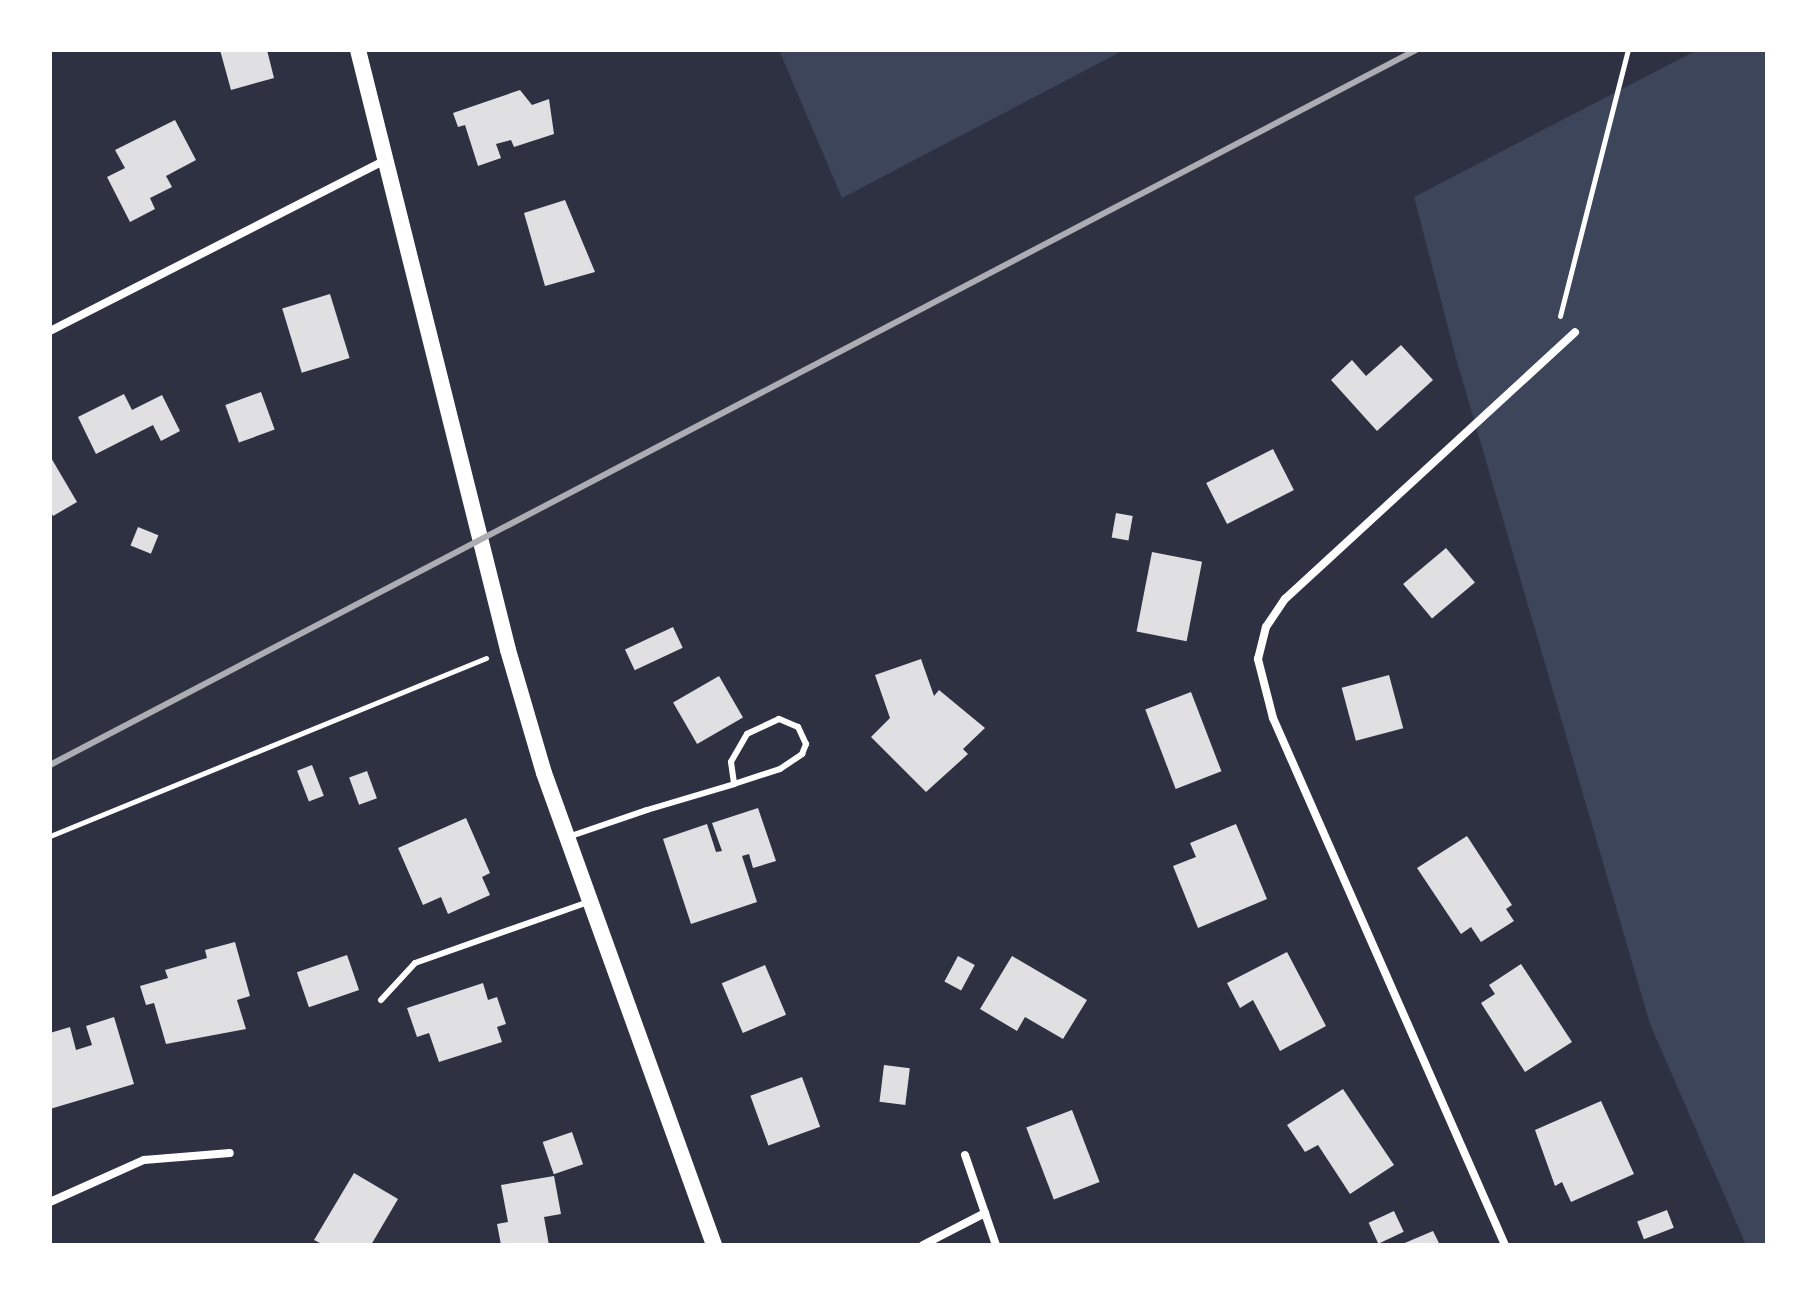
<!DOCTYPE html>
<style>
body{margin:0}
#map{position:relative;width:1817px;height:1295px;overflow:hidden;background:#2d3142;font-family:Cabin,sans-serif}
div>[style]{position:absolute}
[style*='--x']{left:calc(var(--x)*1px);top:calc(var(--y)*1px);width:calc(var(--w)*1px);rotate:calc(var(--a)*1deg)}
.green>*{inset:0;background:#3c4559}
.building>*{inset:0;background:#e0e0e3;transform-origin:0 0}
.path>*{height:5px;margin:-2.5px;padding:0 2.5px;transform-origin:2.5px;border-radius:2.5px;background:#fff}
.service>*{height:6px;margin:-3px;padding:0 3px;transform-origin:3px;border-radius:3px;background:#fff}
.minor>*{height:8px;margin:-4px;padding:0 4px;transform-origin:4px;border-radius:4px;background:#fff}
.secondary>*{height:16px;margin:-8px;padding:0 8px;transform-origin:8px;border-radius:8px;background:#fff}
.rail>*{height:6px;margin:-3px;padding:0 3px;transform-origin:3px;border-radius:3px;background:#abadb3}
span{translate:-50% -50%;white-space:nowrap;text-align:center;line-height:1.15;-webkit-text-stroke:6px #fff;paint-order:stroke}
.frame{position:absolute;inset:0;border:52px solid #fff;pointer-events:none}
</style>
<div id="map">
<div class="green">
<i style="clip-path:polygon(779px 50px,1124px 50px,842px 198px)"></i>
<i style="clip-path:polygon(1697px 50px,1767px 50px,1767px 1245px,1746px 1245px,1650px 1024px,1456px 358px,1414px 197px)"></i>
</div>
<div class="building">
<i style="clip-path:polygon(220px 50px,267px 50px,274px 78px,231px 90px)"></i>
<i style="clip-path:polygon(520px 90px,532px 105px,549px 99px,554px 134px,514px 147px,511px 140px,496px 144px,501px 158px,478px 166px,465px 125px,458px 127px,453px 113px)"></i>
<i style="clip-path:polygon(175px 120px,196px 160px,166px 176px,172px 187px,150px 198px,155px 209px,130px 222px,107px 177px,125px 168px,115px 150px)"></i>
<i style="clip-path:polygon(565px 200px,595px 272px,545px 286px,524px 213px)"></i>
<i style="left:330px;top:294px;width:67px;height:50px;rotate:73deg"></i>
<i style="clip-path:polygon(1401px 345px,1433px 380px,1377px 431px,1331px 380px,1352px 360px,1366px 376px)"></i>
<i style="left:261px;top:392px;width:40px;height:38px;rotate:70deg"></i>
<i style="clip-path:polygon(124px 394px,132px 410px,162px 395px,180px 431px,161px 441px,153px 425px,96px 454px,78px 417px)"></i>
<i style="left:1273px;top:449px;width:46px;height:75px;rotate:63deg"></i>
<i style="clip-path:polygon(50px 456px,77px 502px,53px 516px,50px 510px)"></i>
<i style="left:1116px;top:513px;width:17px;height:25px;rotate:10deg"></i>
<i style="left:138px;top:527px;width:22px;height:20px;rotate:22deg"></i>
<i style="left:1446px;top:548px;width:45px;height:56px;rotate:50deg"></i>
<i style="left:1152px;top:552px;width:51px;height:81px;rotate:11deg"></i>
<i style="left:673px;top:627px;width:23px;height:53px;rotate:65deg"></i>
<i style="clip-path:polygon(921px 659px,934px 696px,939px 690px,985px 728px,963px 749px,968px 754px,926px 792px,871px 737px,890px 718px,875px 675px)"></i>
<i style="left:1389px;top:675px;width:55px;height:49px;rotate:75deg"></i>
<i style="left:719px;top:676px;width:48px;height:53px;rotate:60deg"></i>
<i style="left:1191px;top:692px;width:85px;height:49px;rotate:69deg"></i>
<i style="left:312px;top:765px;width:33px;height:16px;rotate:69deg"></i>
<i style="left:367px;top:771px;width:29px;height:19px;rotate:70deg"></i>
<i style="clip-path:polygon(758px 808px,776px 861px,753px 868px,749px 854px,742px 856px,757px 902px,691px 924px,663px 839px,707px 824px,716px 852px,722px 851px,712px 823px)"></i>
<i style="clip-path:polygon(466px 818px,490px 873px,482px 877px,490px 895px,448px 914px,441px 897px,423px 905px,398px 848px)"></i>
<i style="clip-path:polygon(1236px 824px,1267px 899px,1198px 928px,1173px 866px,1196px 857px,1190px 843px)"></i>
<i style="clip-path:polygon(1467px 836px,1512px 905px,1506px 909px,1514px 921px,1481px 942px,1471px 927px,1461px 934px,1417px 868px)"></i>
<i style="clip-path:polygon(235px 942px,250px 996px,237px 1000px,246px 1029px,166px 1044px,154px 1003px,146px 1005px,140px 986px,168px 978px,165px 970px,207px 958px,205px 950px)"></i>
<i style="clip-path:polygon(1287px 952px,1326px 1026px,1280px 1051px,1253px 1000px,1240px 1008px,1227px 983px)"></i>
<i style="left:347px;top:955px;width:37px;height:53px;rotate:71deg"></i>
<i style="left:958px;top:956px;width:19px;height:29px;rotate:28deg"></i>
<i style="clip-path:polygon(1012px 956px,1087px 1000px,1063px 1039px,1025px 1017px,1017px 1031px,980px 1009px)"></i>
<i style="clip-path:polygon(1521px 964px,1572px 1042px,1525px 1072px,1481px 1003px,1495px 994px,1489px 985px)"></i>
<i style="left:765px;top:965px;width:54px;height:47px;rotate:67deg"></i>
<i style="clip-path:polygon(483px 983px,488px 1000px,497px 997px,506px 1024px,497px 1027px,502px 1042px,439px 1062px,429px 1033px,417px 1037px,407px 1008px)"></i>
<i style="clip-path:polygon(114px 1017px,134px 1084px,50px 1109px,50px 1033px,70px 1027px,76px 1050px,92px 1045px,86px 1026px)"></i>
<i style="left:884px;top:1065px;width:26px;height:37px;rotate:7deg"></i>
<i style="left:802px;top:1077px;width:53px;height:55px;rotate:70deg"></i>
<i style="clip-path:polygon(1343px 1089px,1394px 1165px,1350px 1194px,1318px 1145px,1305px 1152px,1287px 1125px)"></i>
<i style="clip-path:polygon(1601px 1101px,1634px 1174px,1571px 1202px,1562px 1182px,1555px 1186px,1535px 1130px)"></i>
<i style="left:1072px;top:1110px;width:77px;height:49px;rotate:69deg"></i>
<i style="left:572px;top:1132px;width:34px;height:31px;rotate:71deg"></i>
<i style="clip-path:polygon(354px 1173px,398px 1199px,371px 1245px,324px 1245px,314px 1240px)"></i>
<i style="clip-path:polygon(554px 1176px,561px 1214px,544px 1217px,549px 1245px,501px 1245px,497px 1224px,508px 1222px,501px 1185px)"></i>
<i style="left:1667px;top:1210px;width:19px;height:32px;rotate:69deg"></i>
<i style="left:1394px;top:1211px;width:23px;height:28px;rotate:65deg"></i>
<i style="clip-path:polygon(1433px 1231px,1440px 1245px,1400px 1245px)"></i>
</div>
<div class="path">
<i style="--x:1560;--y:316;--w:275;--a:-75.7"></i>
<i style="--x:50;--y:836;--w:471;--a:-22.2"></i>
</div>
<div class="service">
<i style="--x:568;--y:837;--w:83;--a:-18.9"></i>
<i style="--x:647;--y:810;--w:91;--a:-16.6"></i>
<i style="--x:734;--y:784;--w:48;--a:-18.1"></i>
<i style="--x:780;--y:769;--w:27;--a:-34"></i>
<i style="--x:802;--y:754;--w:11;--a:-68"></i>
<i style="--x:806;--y:744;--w:19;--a:-115"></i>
<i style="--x:798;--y:727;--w:21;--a:-157"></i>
<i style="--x:779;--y:719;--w:35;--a:155"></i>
<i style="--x:747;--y:734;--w:32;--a:120"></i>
<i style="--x:731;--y:762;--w:22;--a:82"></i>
<i style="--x:381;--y:1000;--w:50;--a:-47.4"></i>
<i style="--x:415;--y:963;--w:183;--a:-19.4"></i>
</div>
<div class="minor">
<i style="--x:50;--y:331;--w:376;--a:-27"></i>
<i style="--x:965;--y:1155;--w:95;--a:71"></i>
<i style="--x:50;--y:1202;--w:103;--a:-24.1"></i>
<i style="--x:144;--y:1160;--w:86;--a:-4.7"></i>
<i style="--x:923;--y:1245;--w:70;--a:-27.3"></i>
<i style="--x:1505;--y:1245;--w:576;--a:-113.76"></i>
<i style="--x:1273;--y:718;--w:61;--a:-104.3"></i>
<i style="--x:1258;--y:659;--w:33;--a:-76"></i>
<i style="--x:1266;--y:627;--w:34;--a:-56"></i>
<i style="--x:1285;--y:599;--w:394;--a:-42.6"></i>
</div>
<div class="secondary">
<i style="--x:358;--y:50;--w:618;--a:75.96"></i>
<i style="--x:508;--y:650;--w:128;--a:73.7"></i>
<i style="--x:544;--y:773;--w:502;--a:70.19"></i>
</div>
<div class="rail">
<i style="--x:50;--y:765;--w:1542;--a:-27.63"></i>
</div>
<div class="frame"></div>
</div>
